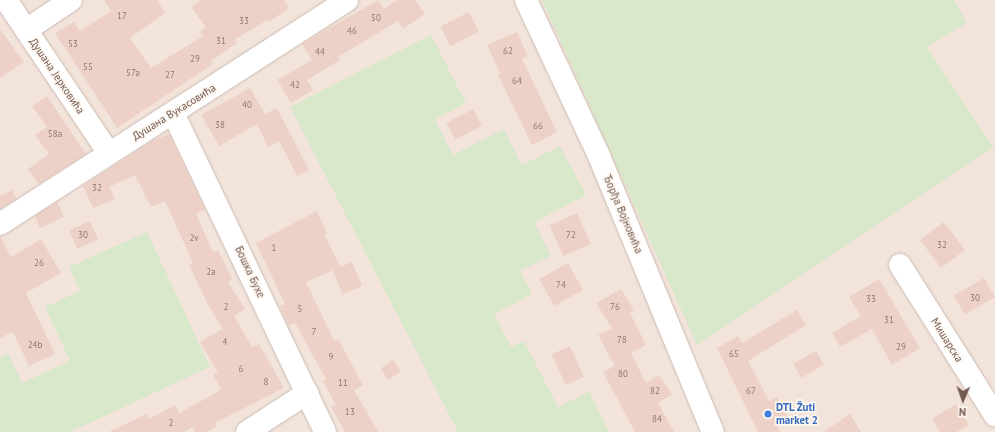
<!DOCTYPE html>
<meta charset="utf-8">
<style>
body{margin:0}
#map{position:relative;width:995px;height:432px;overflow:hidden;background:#fbf3eb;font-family:"PT Sans",sans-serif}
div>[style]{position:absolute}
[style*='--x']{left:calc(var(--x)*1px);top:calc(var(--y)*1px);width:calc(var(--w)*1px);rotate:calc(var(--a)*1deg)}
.residential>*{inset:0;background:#f2e4da;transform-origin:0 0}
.green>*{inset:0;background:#d9e7ca}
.building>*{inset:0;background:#edd1c6;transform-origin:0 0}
.roads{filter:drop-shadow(0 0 1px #ccbab2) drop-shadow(0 0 1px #ccbab2)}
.minor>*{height:22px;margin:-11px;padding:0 11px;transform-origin:11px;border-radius:11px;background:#fff}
.dots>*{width:11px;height:11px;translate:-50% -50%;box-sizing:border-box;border:2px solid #fdf7f1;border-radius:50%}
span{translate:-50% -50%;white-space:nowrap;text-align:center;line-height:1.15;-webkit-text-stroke:3.5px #fdf7f1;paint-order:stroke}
.number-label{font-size:9px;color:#92776e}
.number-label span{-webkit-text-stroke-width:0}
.street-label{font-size:11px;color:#735950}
.shop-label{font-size:11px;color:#366cbe;font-weight:700}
.left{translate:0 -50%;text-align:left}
.north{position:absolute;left:943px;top:380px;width:40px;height:40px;-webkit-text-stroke:3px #fdf7f1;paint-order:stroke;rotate:182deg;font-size:11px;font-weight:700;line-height:16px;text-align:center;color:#735950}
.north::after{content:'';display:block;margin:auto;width:14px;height:18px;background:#735950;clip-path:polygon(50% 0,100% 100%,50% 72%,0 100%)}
</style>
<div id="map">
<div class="residential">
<i style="left:0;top:0;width:995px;height:432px"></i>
</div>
<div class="green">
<i style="clip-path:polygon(542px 0,954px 0,967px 23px,927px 47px,993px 147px,697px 345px)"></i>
<i style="clip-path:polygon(431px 35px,466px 103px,435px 119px,453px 155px,504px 129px,522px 165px,560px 146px,586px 195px,534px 222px,551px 256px,520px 271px,532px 294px,494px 314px,511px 347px,524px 341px,558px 407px,589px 392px,609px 432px,458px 432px,290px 107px)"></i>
<i style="clip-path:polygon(147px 232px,210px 367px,70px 432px,0 432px,0 357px,8px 353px,22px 383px,70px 361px,45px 307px,80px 291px,69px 267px)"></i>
</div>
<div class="building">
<i style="clip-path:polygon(104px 0,157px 0,165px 13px,130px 38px,151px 68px,203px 36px,200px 32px,206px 27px,191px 7px,201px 0,284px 0,289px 8px,269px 22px,268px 20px,235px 39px,237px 43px,211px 61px,213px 64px,117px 128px,55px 33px,74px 22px,80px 31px,111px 11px)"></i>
<i style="clip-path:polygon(378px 0,384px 9px,397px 0,415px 0,425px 14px,403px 29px,398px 21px,338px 57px,340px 60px,307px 80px,313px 90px,291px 103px,277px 80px,312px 60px,302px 44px)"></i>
<i style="left:469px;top:12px;width:22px;height:32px;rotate:63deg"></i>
<i style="clip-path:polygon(0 29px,24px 62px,0 78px)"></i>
<i style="clip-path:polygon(517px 32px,528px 56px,522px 59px,557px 132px,532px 145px,498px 75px,500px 73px,487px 45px)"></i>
<i style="clip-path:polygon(250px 88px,265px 114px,277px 108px,309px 170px,297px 176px,279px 141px,268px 147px,257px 124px,219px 146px,201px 115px)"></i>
<i style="clip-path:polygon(47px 96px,86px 154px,39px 184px,28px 169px,49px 154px,35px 135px,47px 127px,32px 106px)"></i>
<i style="left:473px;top:109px;width:19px;height:30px;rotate:62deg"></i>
<i style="clip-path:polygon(169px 134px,205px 210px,196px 214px,213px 252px,218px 250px,232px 279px,228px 282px,245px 309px,234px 316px,252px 347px,259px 344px,284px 388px,215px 423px,217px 426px,207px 432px,195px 432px,193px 427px,184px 432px,109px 432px,146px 414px,149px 419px,175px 405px,179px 413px,221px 390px,213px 374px,218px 372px,200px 342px,223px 329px,208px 305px,189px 265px,193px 263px,165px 201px,151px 207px,135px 175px,109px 187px,115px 199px,93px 208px,83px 186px,152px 141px)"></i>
<i style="clip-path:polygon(12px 190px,16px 199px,0 209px,0 196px)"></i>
<i style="clip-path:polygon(57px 202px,64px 217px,40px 228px,35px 216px)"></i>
<i style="clip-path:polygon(317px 211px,327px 234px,324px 235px,341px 267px,306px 282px,334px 341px,338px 339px,363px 385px,354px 390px,378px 432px,345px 432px,331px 407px,335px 404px,323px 381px,326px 379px,295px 323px,289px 326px,280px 306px,285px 304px,256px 243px)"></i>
<i style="left:577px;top:213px;width:34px;height:30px;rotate:66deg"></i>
<i style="left:90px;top:221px;width:20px;height:23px;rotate:66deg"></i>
<i style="left:944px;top:222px;width:35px;height:30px;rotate:53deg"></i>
<i style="clip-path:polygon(0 236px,11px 257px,41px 239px,61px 273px,26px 293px,55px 354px,29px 366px,13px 332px,0 338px)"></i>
<i style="left:352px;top:262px;width:26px;height:21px;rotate:67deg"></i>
<i style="left:568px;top:263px;width:31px;height:33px;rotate:61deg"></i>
<i style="left:984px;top:278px;width:22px;height:35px;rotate:60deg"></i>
<i style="clip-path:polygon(879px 279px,920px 348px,892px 365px,872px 329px,840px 347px,832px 333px,861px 316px,849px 297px)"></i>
<i style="clip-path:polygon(621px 289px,634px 310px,630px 313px,646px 345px,631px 353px,646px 383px,659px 375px,672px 394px,658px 403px,674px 432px,635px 432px,603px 372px,615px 366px,598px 335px,612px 328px,596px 303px)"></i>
<i style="clip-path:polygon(797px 310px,806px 325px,748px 361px,769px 401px,777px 397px,788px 418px,776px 424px,780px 432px,758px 432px,717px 348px,738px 336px,742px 343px)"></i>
<i style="left:570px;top:346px;width:34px;height:20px;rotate:66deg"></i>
<i style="left:816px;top:351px;width:16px;height:26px;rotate:60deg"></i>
<i style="left:393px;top:360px;width:14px;height:15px;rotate:56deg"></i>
<i style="clip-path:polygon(956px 404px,969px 425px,957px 432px,940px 432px,932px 419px)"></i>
<i style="clip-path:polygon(850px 414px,861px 432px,823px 432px)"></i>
</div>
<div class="roads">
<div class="minor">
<i style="--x:6;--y:0;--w:183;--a:56.1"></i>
<i style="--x:526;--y:0;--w:172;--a:64.9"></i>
<i style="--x:599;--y:156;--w:299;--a:67.6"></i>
<i style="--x:26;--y:30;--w:54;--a:-33.7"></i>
<i style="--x:173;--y:113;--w:353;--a:64.5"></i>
<i style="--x:0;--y:224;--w:413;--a:-32.8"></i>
<i style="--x:900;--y:265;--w:178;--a:57.7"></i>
<i style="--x:247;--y:432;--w:72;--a:-33"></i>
</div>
</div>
<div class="dots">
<i style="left:768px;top:414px;background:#3f7fe0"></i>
</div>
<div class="number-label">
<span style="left:122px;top:16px">17</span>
<span style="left:376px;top:18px">50</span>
<span style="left:244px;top:21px">33</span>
<span style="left:352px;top:31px">46</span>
<span style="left:221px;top:41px">31</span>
<span style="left:73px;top:44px">53</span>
<span style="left:508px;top:51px">62</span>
<span style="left:320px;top:52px">44</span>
<span style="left:195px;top:59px">29</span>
<span style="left:88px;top:67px">55</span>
<span style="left:133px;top:73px">57a</span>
<span style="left:170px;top:75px">27</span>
<span style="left:517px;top:81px">64</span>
<span style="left:295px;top:85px">42</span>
<span style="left:247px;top:105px">40</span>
<span style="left:220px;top:125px">38</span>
<span style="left:538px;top:126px">66</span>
<span style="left:55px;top:134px">58a</span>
<span style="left:97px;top:188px">32</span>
<span style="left:83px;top:235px">30</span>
<span style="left:571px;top:235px">72</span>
<span style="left:194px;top:238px">2v</span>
<span style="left:942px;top:245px">32</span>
<span style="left:274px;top:248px">1</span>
<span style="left:39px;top:263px">26</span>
<span style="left:211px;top:272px">2a</span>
<span style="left:561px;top:285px">74</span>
<span style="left:975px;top:298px">30</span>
<span style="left:871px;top:299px">33</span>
<span style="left:226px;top:307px">2</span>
<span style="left:615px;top:307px">76</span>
<span style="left:300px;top:309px">5</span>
<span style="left:889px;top:320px">31</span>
<span style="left:314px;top:332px">7</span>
<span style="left:622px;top:340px">78</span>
<span style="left:225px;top:342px">4</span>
<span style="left:35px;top:345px">24b</span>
<span style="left:901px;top:347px">29</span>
<span style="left:734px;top:354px">65</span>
<span style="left:331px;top:357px">9</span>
<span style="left:241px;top:369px">6</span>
<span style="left:623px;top:374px">80</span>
<span style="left:266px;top:382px">8</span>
<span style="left:343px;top:383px">11</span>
<span style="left:655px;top:391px">82</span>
<span style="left:751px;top:391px">67</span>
<span style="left:350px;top:412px">13</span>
<span style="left:657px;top:419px">84</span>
<span style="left:171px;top:423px">2</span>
</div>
<div class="street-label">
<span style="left:57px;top:76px;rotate:56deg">Душана Јерковића</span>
<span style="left:174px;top:112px;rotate:-32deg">Душана Вукасовића</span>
<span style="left:623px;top:214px;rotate:67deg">Ђорђа Војновића</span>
<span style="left:250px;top:272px;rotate:65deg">Бошка Бухе</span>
<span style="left:947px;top:340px;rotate:58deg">Мишарска</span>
</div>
<div class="shop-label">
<span class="left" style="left:776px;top:414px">DTL Žuti<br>market 2</span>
</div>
<div class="north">N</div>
</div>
